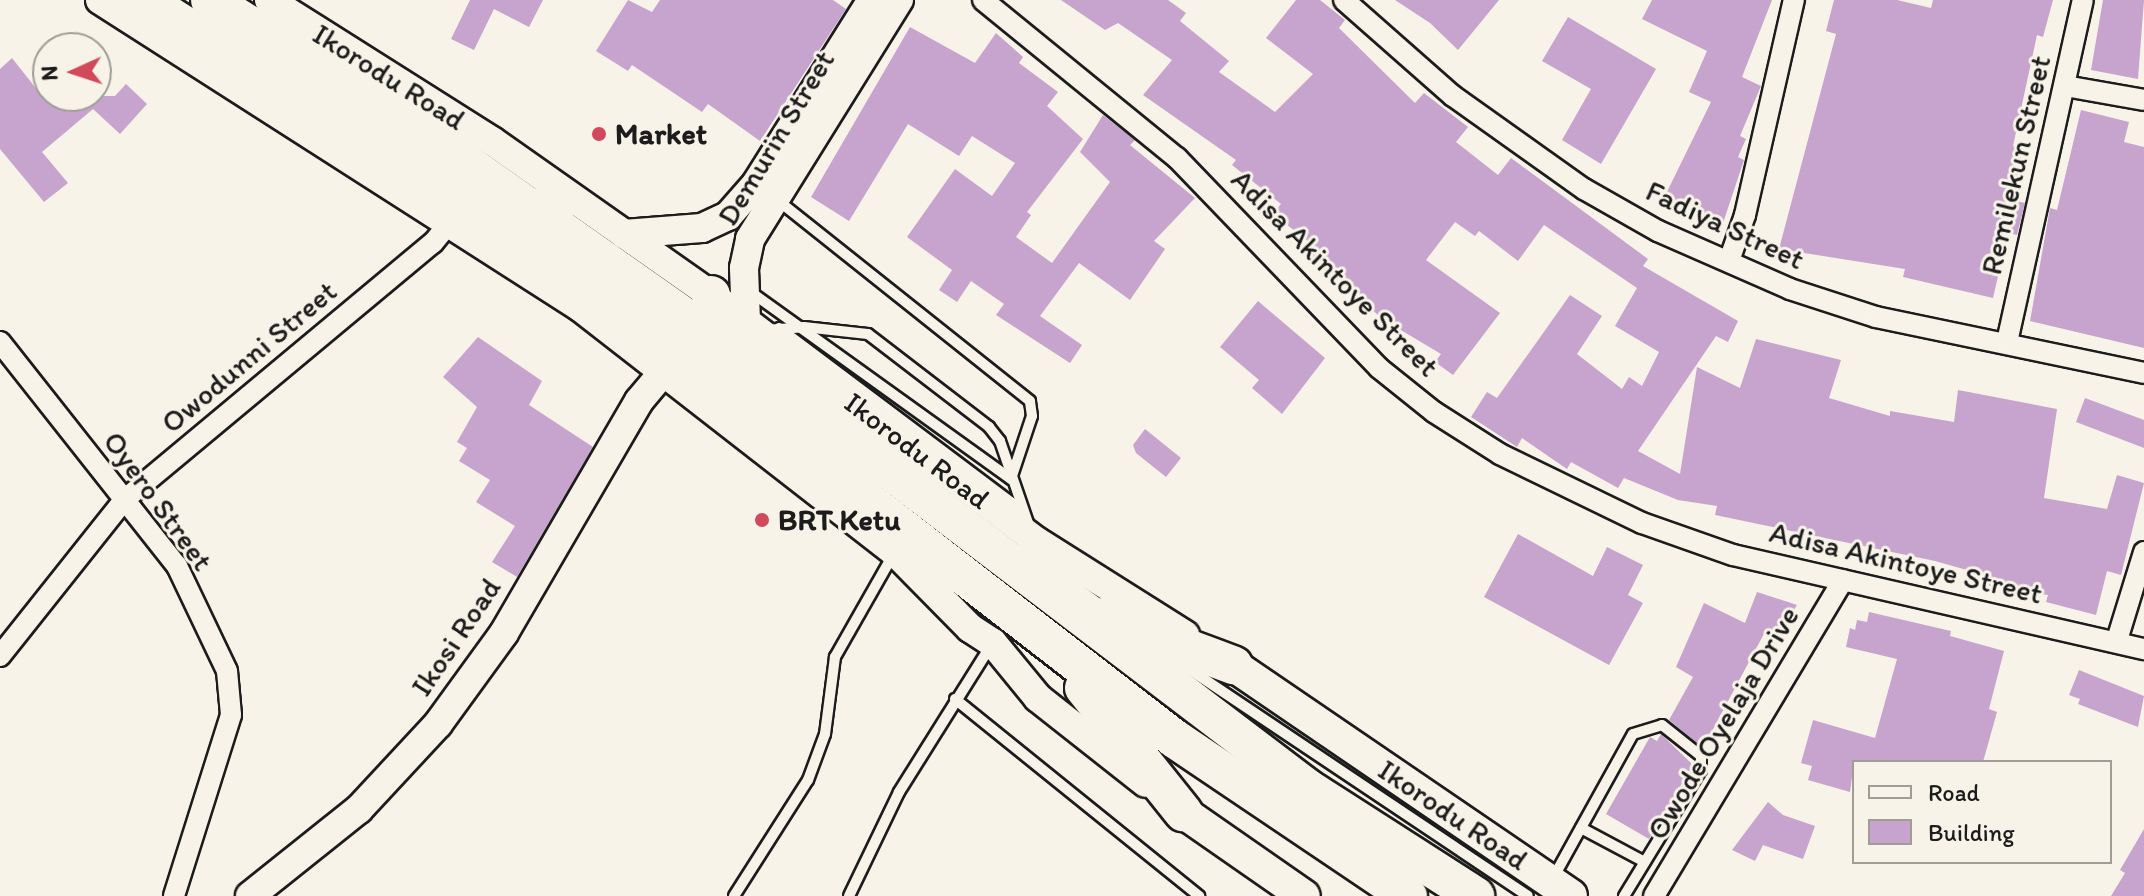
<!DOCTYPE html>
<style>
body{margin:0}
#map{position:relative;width:2144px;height:896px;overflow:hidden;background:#f7f3e8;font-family:Itim,sans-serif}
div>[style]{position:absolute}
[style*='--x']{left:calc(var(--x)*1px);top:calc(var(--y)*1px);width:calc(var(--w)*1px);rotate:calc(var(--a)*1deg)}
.building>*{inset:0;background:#c7a4cd}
.roads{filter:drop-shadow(2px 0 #1c1c1c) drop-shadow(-2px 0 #1c1c1c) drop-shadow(0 2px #1c1c1c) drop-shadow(0 -2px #1c1c1c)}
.lane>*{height:10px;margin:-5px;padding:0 5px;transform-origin:5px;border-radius:5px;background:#f7f3e8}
.street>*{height:20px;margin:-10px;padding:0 10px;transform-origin:10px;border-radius:10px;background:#f7f3e8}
.secondary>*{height:28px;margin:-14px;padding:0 14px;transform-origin:14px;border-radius:14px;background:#f7f3e8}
.primary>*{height:32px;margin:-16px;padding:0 16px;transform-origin:16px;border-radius:16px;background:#f7f3e8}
.highway>*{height:38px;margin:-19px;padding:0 19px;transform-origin:19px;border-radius:19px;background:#f7f3e8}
.dots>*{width:22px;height:22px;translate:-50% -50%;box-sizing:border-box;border:4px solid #f7f3e8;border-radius:50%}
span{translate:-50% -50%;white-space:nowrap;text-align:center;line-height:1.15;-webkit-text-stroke:6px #f7f3e8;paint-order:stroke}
.street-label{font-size:30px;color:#1c1c1c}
.poi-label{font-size:30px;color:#1c1c1c;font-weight:700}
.left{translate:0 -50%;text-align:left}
.legend{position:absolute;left:1852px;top:760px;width:260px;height:104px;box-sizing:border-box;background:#f7f3e8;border:2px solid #9f9d96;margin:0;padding:10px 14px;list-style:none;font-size:24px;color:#1c1c1c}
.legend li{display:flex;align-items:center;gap:16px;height:40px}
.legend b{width:40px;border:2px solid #9f9d96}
.north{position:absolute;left:32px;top:32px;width:80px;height:80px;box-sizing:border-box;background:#f7f3e8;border:2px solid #9f9d96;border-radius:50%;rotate:267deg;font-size:22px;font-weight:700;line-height:32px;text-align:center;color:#1c1c1c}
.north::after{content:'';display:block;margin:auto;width:28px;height:36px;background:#d1495b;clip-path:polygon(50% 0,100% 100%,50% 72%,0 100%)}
</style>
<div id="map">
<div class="building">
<div style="clip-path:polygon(470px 0,543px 0,529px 27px,494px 9px,474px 50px,451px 39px)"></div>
<div style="clip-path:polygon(628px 0,652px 12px,660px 0,833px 0,846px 9px,760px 141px,708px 104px,702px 112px,632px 65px,628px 71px,596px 51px)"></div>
<div style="clip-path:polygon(1061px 0,1168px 0,1186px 13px,1180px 21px,1229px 61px,1219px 72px,1275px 112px,1313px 74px,1266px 38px,1296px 0,1320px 0,1345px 20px,1339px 28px,1415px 103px,1424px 93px,1468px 127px,1456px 142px,1498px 175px,1511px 158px,1648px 259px,1643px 266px,1738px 321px,1728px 342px,1716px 336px,1638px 451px,1680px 474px,1697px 367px,1740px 388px,1756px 339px,1841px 360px,1829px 398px,1890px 416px,1890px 411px,1954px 422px,1958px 390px,2057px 409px,2044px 498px,2107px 509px,2117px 475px,2144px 483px,2121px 575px,2107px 571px,2096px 615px,2046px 602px,2048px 595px,1973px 583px,1974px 572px,1935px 561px,1715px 515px,1717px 506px,1678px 500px,1624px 478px,1618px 488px,1571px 462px,1567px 469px,1522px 438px,1517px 447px,1471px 417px,1487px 392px,1497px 398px,1570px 295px,1602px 316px,1577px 354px,1622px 389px,1629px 377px,1642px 386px,1659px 352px,1615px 326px,1637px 288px,1544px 225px,1518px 261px,1479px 231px,1475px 236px,1455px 222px,1426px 260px,1500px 313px,1453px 375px,1435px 362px,1441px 354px,1384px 320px,1349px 290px,1352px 286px,1311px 256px,1317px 248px,1273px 214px,1281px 204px,1232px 165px,1236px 160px,1143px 95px,1172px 60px,1118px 23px,1105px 30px)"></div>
<div style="clip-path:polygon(1395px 0,1499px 0,1458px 50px,1430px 23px)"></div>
<div style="clip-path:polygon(1652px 0,1772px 0,1742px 77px,1761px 86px,1740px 136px,1746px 139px,1738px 157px,1744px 160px,1722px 226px,1662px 202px,1711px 102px,1689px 92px,1707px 51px,1642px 19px)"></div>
<div style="clip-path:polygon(1834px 0,1897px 0,1931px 8px,1933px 0,2053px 0,2043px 37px,2037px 35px,2013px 146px,2023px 149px,2011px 200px,2025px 203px,2017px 235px,2008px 233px,1993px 298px,1903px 277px,1905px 269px,1779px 249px,1836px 34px,1826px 31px)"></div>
<div style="clip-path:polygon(2103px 0,2144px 0,2138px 79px,2091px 70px)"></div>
<div style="clip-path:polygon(1568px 17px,1656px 69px,1601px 164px,1562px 140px,1591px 89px,1542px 61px)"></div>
<div style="clip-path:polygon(910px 27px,975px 63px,996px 33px,1023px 57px,1019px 63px,1058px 92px,1047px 106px,1083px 139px,1027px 212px,1031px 215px,1016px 237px,1052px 263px,1110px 182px,1080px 152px,1103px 115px,1135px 140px,1130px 145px,1195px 198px,1154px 241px,1165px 249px,1130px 300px,1079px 263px,1040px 316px,1082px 345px,1070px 363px,996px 315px,1004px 304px,971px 281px,957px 302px,939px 290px,952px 270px,907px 237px,955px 169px,992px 196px,1015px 163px,972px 136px,959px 156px,908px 124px,849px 221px,811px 197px)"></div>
<div style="clip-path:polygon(12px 58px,42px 96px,115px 96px,126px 84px,147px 104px,120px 134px,93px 109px,42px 152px,68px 183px,44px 202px,0 149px,0 69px)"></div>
<div style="clip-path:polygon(2081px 110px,2129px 122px,2124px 142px,2144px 147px,2144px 348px,2030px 321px,2050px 208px,2057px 210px)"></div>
<div style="clip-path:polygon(1258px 301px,1325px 358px,1282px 414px,1252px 388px,1259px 380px,1220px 347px)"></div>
<div style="clip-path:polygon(478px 337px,542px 381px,529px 405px,593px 447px,517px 577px,492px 562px,515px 526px,476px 502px,490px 480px,459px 461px,467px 448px,457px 442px,477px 407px,443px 377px)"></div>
<div style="clip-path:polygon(2085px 398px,2144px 420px,2144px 448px,2076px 422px)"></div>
<div style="clip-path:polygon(1145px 429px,1181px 458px,1166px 477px,1136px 453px,1133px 445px)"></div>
<div style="clip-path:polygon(1518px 534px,1593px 576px,1607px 547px,1643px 565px,1628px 595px,1643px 603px,1609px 665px,1484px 597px)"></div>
<div style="clip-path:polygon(1757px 592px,1797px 605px,1778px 636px,1766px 630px,1703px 748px,1669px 720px,1693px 677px,1676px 667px,1704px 603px,1745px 623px)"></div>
<div style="clip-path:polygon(1869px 612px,1951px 631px,1950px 636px,2004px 651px,1989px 709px,1997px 712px,1983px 762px,1854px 762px,1850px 792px,1808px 780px,1812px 766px,1801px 763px,1813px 720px,1875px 738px,1897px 659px,1846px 647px,1850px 628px,1855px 630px,1857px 620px,1867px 622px)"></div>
<div style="clip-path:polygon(2079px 670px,2144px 696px,2138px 727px,2078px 704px,2080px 699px,2069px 695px)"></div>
<div style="clip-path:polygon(1661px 734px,1693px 765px,1649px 839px,1606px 814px,1650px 737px,1657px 741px)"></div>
<div style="clip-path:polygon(1768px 802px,1783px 815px,1815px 826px,1803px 859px,1763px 845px,1755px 861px,1732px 850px)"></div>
<div style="clip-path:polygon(2144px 829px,2144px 896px,2111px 896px,2125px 873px,2120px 870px)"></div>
</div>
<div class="roads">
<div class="lane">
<div style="--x:540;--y:191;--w:36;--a:37"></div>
<div style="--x:748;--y:290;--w:324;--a:35.7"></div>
<div style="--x:1011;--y:479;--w:66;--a:-71.6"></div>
<div style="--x:1032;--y:416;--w:15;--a:-98"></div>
<div style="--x:1030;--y:401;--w:323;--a:-141.5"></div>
<div style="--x:779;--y:328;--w:303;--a:36.9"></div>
<div style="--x:765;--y:330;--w:39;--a:-4"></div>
<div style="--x:804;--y:327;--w:64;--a:6.2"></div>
<div style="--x:868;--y:334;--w:153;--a:37.5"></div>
<div style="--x:989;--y:427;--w:18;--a:52"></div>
<div style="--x:1000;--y:441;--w:87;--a:71.1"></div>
<div style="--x:1023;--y:548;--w:99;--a:36.4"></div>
<div style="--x:1177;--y:661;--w:422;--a:33.8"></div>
<div style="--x:955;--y:699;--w:314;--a:38.9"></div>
<div style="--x:1581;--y:828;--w:72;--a:28"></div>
<div style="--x:1552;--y:880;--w:167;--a:-61"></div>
<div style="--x:1633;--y:734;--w:30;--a:-17"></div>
<div style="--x:1662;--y:725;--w:50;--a:38.5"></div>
<div style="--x:1701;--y:756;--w:14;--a:90"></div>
<div style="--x:1701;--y:770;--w:148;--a:121.4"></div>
<div style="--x:734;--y:896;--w:138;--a:-57.5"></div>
<div style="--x:808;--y:780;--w:49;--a:-69.7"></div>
<div style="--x:825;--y:734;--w:78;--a:-82.6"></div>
<div style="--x:835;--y:657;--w:117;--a:-60.4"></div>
<div style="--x:849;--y:896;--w:115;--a:-64.3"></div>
<div style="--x:899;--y:792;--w:175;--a:-57.9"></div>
</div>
<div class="street">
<div style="--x:983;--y:0;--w:250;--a:39.2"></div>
<div style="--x:1177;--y:158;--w:291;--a:46.1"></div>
<div style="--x:1379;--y:368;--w:70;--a:38.7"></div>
<div style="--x:1434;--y:412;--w:78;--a:32.5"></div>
<div style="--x:1500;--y:454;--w:158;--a:25.9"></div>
<div style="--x:1642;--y:523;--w:96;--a:19.4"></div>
<div style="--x:1733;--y:555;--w:422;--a:12.9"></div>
<div style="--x:1344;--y:0;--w:145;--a:41.4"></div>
<div style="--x:1453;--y:96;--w:161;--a:35.4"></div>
<div style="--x:1584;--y:189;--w:85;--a:29.6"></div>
<div style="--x:1658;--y:231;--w:144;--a:23.7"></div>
<div style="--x:1790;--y:289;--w:90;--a:18"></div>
<div style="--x:1876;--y:317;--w:274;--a:11.8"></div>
<div style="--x:2065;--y:86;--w:80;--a:10"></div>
<div style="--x:1729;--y:261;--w:49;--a:-70.8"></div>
<div style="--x:1745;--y:215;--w:221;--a:-77.2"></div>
<div style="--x:0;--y:342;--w:285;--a:51.7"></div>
<div style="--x:177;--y:566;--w:116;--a:64.5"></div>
<div style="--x:227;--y:671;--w:44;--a:84.8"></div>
<div style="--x:231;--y:715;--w:190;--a:107.5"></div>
<div style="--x:2007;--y:342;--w:350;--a:-77.5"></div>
<div style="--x:2117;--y:640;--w:92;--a:-72.9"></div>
<div style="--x:0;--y:656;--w:199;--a:-51.5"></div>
<div style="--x:124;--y:500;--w:402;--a:-39.8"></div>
<div style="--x:433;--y:243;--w:28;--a:-51"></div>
<div style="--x:1654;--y:896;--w:368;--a:-59.1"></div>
</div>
<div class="secondary">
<div style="--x:100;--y:0;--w:570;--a:32.6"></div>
<div style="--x:580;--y:307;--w:399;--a:37.9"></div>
<div style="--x:895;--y:552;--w:107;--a:45.4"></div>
<div style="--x:970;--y:628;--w:27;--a:33"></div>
<div style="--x:993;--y:643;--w:71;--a:50.7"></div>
<div style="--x:1038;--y:698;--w:137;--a:38.2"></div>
<div style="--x:269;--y:0;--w:264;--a:32.3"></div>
<div style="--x:492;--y:141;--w:268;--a:35.1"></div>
<div style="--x:711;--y:295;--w:410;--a:37.1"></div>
<div style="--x:1038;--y:542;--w:174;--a:32.3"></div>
<div style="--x:624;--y:234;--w:78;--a:-4.4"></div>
<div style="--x:702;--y:228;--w:29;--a:-25"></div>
<div style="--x:728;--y:216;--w:43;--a:-48.8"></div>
<div style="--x:756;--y:184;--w:218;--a:-57.8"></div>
<div style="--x:746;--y:321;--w:53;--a:-92.2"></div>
<div style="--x:744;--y:268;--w:30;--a:-78"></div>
<div style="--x:750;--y:239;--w:282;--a:-58.1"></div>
<div style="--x:250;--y:896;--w:139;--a:-38.6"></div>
<div style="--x:359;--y:809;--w:116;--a:-47.1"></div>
<div style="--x:438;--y:724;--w:112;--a:-54"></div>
<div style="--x:504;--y:633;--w:268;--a:-59.8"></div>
<div style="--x:639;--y:401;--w:39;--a:-50"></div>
</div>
<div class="primary">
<div style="--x:1233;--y:665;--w:409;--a:34.3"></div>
<div style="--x:1183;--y:812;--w:147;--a:34.8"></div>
</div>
<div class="highway">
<div style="--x:145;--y:0;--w:384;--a:32.6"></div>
<div style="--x:469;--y:207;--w:257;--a:35.2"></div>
<div style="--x:679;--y:355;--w:627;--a:37.75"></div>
<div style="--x:1175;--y:739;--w:281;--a:34"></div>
<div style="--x:210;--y:0;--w:274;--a:32.2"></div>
<div style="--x:442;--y:146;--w:359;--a:35.2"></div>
<div style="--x:735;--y:353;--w:719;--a:37.25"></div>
<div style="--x:1307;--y:788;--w:200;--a:32.7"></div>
<div style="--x:711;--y:295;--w:39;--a:80"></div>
<div style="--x:718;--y:333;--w:20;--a:49"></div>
<div style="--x:1103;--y:617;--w:139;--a:20.3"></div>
<div style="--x:1084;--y:688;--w:159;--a:51.4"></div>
</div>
</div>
<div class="dots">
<div style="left:599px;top:134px;background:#d1495b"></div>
<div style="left:762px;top:520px;background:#d1495b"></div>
</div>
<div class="street-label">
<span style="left:389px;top:77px;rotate:32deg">Ikorodu Road</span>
<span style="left:776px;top:138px;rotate:-59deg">Demurin Street</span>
<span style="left:2016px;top:165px;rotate:-77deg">Remilekun Street</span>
<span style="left:1725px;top:225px;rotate:25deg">Fadiya Street</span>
<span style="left:1335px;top:273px;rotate:45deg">Adisa Akintoye Street</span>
<span style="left:249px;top:357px;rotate:-40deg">Owodunni Street</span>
<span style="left:917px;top:451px;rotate:37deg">Ikorodu Road</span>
<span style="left:158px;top:501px;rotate:54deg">Oyero Street</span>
<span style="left:1906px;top:563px;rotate:13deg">Adisa Akintoye Street</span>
<span style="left:456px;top:637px;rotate:-56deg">Ikosi Road</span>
<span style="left:1723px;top:723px;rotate:-59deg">Owode Oyelaja Drive</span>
<span style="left:1453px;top:815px;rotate:34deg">Ikorodu Road</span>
</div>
<div class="poi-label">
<span class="left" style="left:615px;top:134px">Market</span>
<span class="left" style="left:778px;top:520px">BRT Ketu</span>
</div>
<ul class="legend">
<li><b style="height:10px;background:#f7f3e8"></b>Road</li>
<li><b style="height:22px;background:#c7a4cd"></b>Building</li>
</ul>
<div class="north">N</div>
</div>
